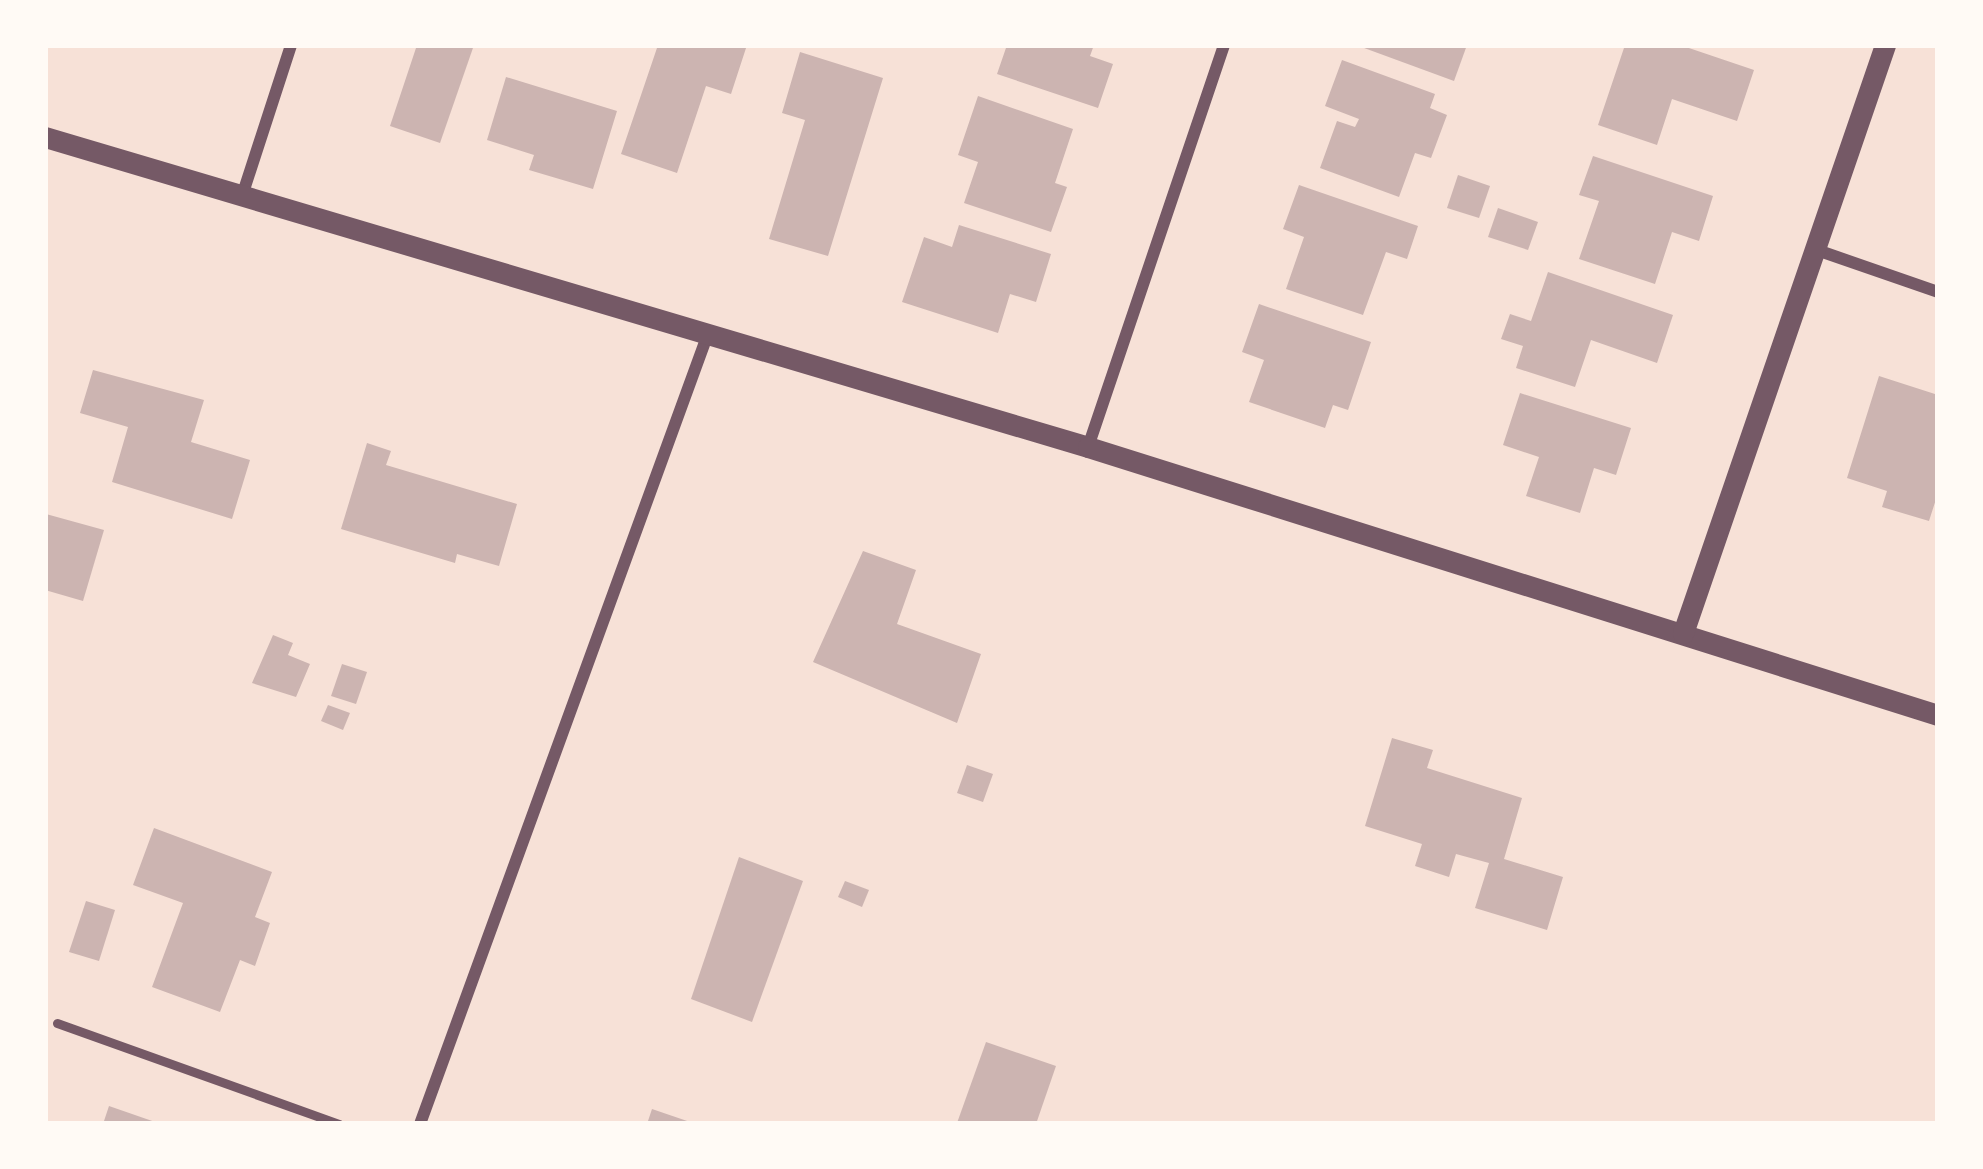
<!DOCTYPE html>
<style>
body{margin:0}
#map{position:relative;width:1983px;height:1169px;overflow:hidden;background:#f7e1d7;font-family:Raleway,sans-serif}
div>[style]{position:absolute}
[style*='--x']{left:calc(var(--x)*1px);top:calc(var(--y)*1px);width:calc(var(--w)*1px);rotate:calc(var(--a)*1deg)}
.building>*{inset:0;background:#ccb4b1}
.service>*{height:9px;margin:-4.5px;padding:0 4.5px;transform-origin:4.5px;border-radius:4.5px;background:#755966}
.minor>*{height:12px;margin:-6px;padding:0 6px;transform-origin:6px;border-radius:6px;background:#755966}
.tertiary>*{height:21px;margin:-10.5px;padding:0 10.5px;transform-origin:10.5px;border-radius:10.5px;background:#755966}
span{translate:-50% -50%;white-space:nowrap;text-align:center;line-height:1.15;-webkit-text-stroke:10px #fffaf5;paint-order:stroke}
.frame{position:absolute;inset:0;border:48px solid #fffaf5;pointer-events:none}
</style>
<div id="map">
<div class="building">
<div style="clip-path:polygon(417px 45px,474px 45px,440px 143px,390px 126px)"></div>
<div style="clip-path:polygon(658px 45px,747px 45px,731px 94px,706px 86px,677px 173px,621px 154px)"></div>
<div style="clip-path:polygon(1007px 45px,1094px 45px,1090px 56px,1113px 64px,1098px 108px,997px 74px)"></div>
<div style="clip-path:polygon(1356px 45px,1467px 45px,1454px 81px)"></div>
<div style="clip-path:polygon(1625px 45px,1680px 45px,1754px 70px,1737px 121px,1672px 99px,1657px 145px,1598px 125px)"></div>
<div style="clip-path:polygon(800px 52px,883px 78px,828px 256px,769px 239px,805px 120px,782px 113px)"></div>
<div style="clip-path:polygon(1342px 60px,1435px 94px,1430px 108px,1447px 115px,1431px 158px,1415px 153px,1399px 197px,1320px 168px,1337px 121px,1355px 127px,1359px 119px,1325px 106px)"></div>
<div style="clip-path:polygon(506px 77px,617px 111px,593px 189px,529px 170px,534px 155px,487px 140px)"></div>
<div style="clip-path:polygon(978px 96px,1073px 129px,1055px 183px,1067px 187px,1051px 232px,964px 203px,978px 162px,958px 155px)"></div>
<div style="clip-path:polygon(1593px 156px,1713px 196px,1699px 241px,1672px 232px,1655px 284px,1579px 259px,1599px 201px,1579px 195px)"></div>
<div style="clip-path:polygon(1458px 175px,1490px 186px,1479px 218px,1447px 208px)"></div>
<div style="clip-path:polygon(1299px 185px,1418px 226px,1407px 259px,1386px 252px,1363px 315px,1286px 289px,1304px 237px,1283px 229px)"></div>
<div style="clip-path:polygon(1498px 208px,1538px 222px,1528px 250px,1488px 237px)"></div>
<div style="clip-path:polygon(959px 225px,1051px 254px,1036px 302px,1010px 294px,998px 333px,902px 302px,924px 237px,952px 247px)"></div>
<div style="clip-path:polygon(1548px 272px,1673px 315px,1657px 363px,1591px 340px,1575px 387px,1516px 368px,1523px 346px,1501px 339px,1510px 314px,1531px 321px)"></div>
<div style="clip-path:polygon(1259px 304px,1371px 342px,1348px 410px,1333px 405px,1325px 428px,1249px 402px,1264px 360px,1242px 352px)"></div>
<div style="clip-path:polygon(93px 370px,204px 400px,191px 442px,250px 460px,232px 519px,112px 482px,128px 427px,80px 413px)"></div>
<div style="clip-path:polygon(1879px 376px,1938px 395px,1938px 493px,1929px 521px,1882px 507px,1887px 491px,1847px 478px)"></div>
<div style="clip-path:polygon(1520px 393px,1631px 428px,1616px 475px,1594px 468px,1580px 513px,1526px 496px,1539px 457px,1503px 445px)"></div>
<div style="clip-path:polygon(367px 443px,391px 451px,386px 465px,517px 504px,499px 566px,457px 554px,455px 563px,341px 529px)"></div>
<div style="clip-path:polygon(46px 514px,104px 530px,83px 601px,45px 590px)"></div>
<div style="clip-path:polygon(863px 551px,916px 570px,897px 624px,981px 654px,957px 723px,813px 662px)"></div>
<div style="clip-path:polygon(273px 635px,293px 643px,288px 655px,310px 664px,296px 697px,252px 683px)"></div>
<div style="clip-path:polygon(342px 664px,367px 672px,356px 704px,331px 696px)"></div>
<div style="clip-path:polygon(328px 705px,350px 713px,343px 730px,321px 721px)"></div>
<div style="clip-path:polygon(1392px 738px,1433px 750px,1427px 768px,1522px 798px,1504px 859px,1563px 877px,1547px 930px,1475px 908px,1489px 863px,1456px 854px,1449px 877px,1415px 866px,1422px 844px,1365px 826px)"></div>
<div style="clip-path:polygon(967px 765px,993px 774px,983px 802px,957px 793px)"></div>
<div style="clip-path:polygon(154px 828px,272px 872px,255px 917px,270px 923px,255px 966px,240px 960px,220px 1012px,152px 987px,183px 903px,133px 885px)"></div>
<div style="clip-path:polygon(739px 857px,803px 881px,752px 1022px,691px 999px)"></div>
<div style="clip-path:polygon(845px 881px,869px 890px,862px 907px,838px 897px)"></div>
<div style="clip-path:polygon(86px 901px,115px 910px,99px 961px,69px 952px)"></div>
<div style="clip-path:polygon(986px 1042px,1056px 1066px,1036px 1124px,957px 1123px)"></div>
<div style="clip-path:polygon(109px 1106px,158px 1123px,158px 1124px,103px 1124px)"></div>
<div style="clip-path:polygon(652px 1109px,693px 1123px,693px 1124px,647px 1124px)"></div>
</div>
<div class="service">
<div style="--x:57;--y:1023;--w:300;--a:19.7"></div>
</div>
<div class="minor">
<div style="--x:242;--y:196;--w:159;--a:-72"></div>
<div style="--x:1814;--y:249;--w:131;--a:19.1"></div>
<div style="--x:1088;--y:447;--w:424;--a:-71.3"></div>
<div style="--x:420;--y:1124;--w:835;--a:-69.98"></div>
</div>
<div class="tertiary">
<div style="--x:45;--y:137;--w:1088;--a:16.55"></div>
<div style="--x:1088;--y:447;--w:891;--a:17.5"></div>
<div style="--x:1683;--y:633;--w:622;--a:-71.04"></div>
</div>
<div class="frame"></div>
</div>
